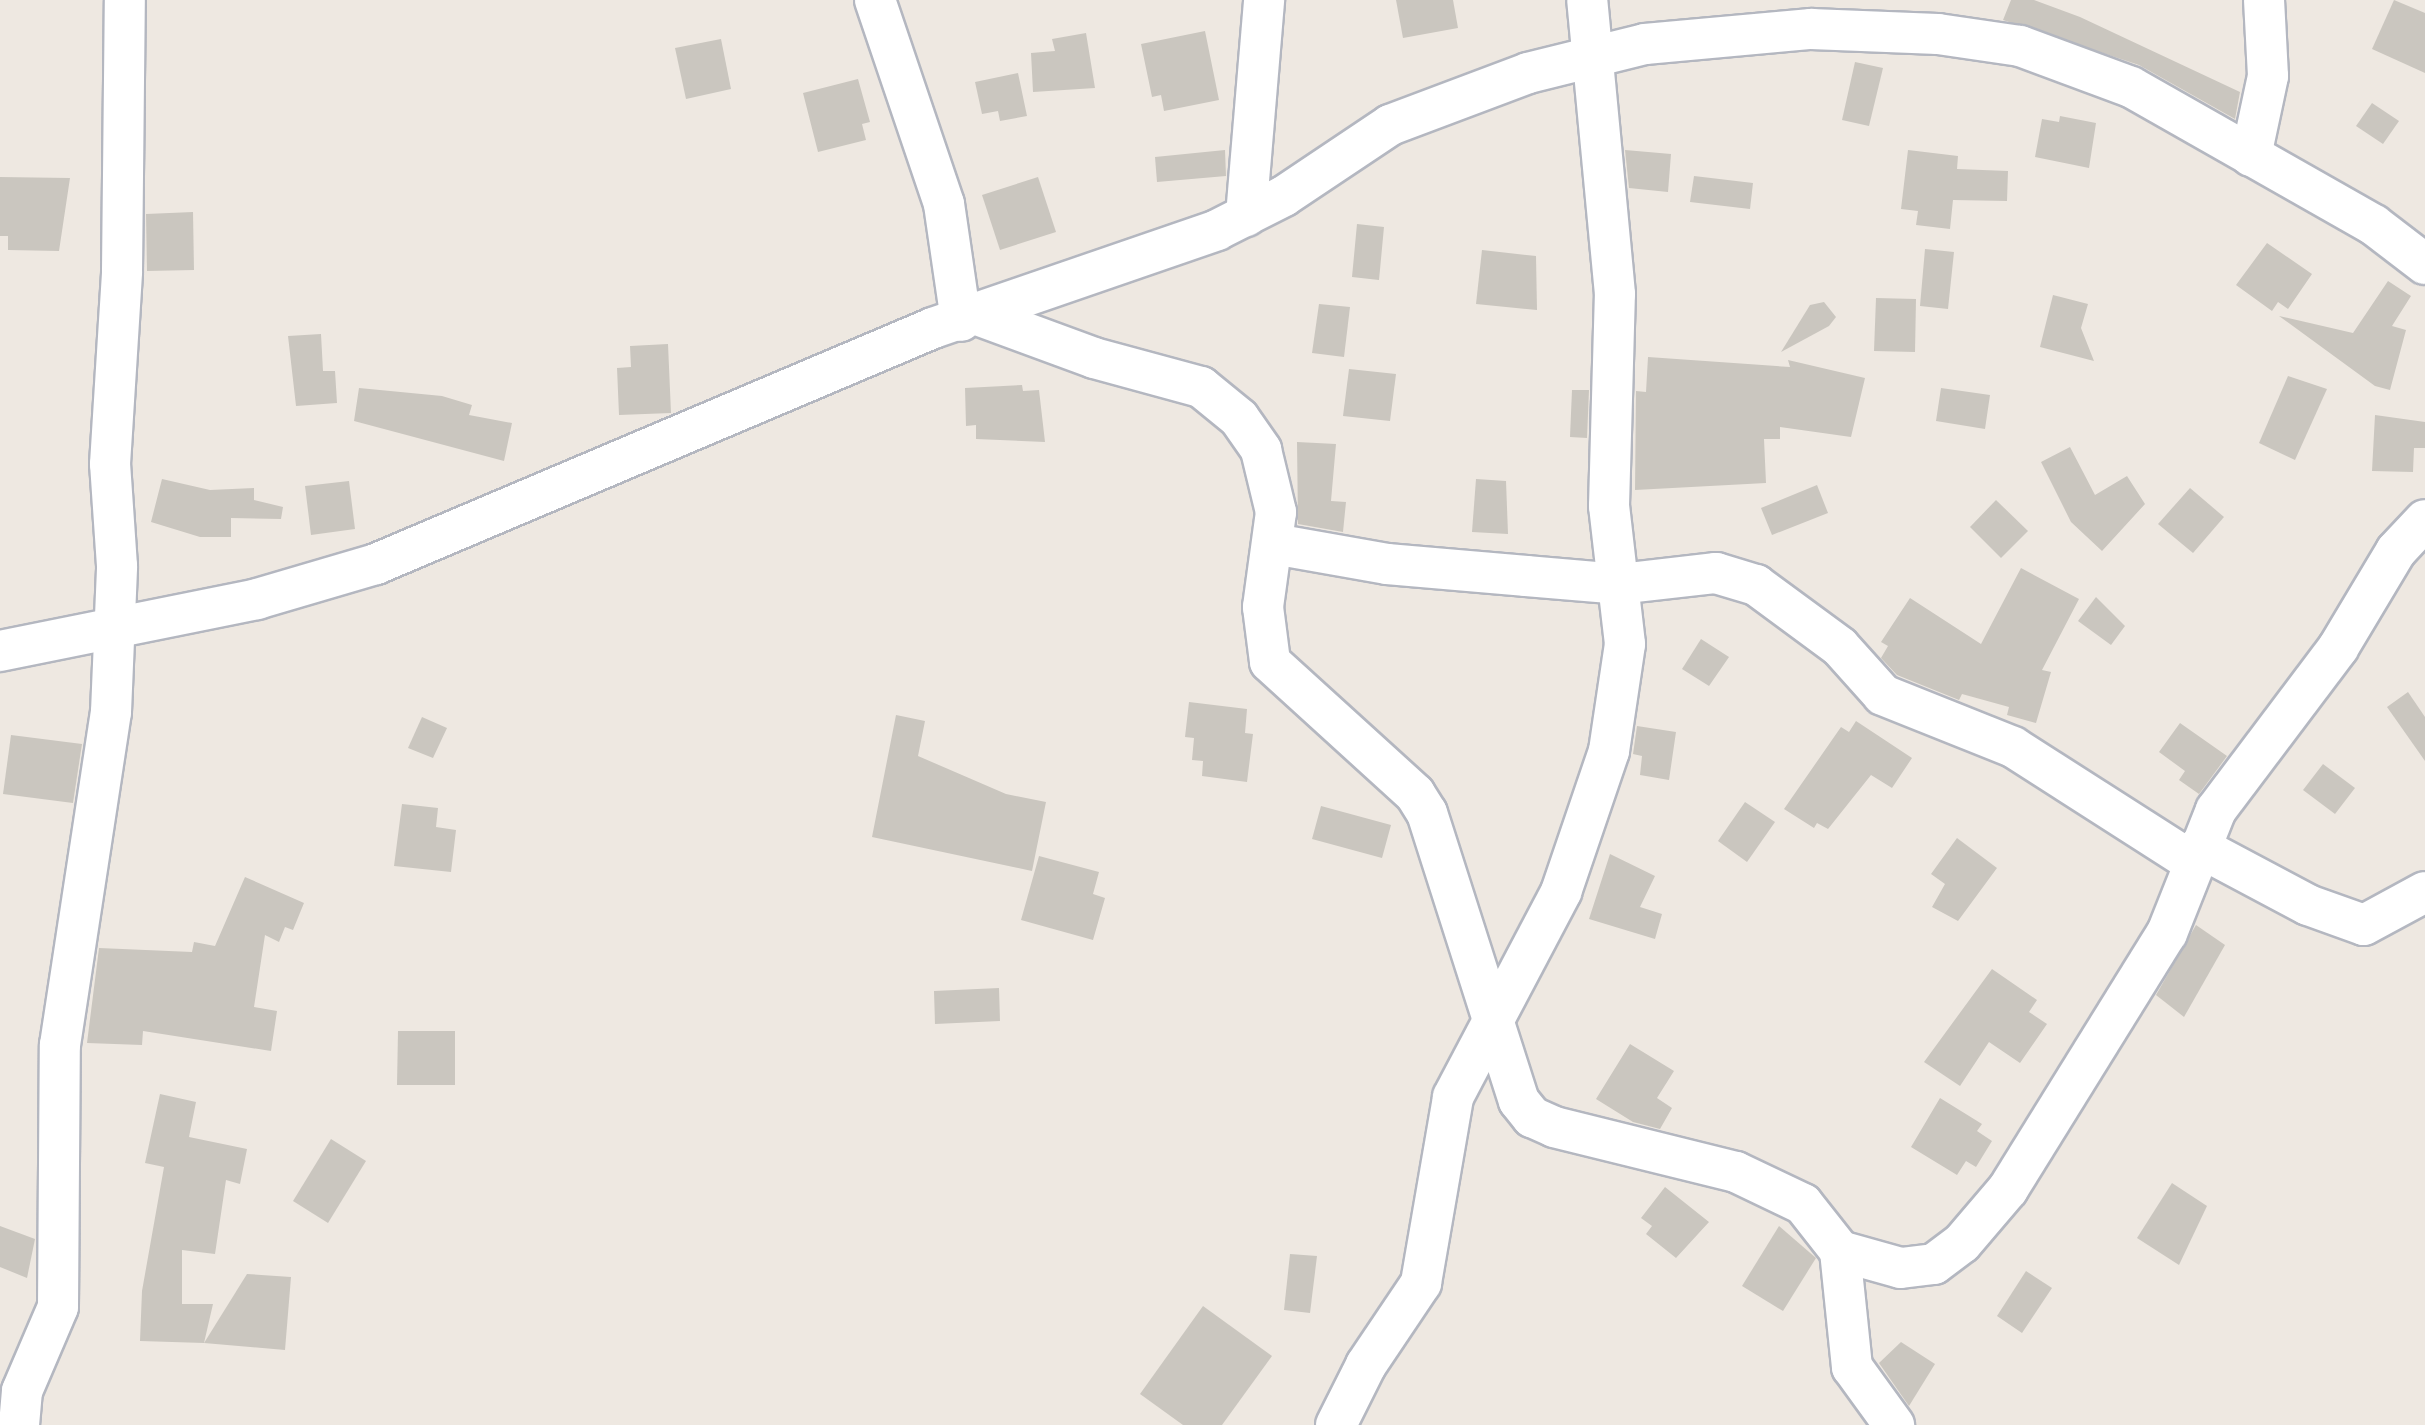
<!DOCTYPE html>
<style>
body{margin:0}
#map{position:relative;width:2425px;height:1425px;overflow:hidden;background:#eee8e1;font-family:"IBM Plex Sans",sans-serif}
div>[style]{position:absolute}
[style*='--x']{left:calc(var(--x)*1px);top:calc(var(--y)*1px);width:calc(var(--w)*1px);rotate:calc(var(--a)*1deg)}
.building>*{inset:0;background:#cac6bf}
.roads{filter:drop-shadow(2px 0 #b4b7c0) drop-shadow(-2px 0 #b4b7c0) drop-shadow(0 2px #b4b7c0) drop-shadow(0 -2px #b4b7c0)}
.minor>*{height:40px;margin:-20px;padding:0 20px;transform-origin:20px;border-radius:20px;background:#fff}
span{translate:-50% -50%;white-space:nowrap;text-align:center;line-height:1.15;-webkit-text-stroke:9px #fff;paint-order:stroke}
</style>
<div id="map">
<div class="building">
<div style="clip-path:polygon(1396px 0,1453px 0,1458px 28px,1403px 38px)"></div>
<div style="clip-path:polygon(2011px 0,2034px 0,2080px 17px,2240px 92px,2235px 119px,2139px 65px,2003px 20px)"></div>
<div style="clip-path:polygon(2394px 0,2425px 13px,2425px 73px,2372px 49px)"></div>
<div style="clip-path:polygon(1205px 31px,1219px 100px,1164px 111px,1161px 95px,1152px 97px,1141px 44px)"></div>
<div style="clip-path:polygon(1086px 33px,1095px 88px,1033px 92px,1031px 53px,1055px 51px,1052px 39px)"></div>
<div style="clip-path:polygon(721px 39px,731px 89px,686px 99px,675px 48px)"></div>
<div style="clip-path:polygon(1855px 62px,1883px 68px,1869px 126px,1842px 120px)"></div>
<div style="clip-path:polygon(1018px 73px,1027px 116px,1000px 121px,998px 111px,982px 114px,975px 82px)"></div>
<div style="clip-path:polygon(858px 79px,870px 122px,862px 124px,866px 140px,818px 152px,803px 93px)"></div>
<div style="clip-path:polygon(2372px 103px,2399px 121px,2383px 144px,2356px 126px)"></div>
<div style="clip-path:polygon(2060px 116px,2096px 123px,2089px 168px,2035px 157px,2042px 119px,2059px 122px)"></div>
<div style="clip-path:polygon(1225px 150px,1226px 176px,1157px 182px,1155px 157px)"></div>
<div style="clip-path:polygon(1625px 150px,1671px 154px,1668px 192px,1629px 188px)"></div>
<div style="clip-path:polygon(1908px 150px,1958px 156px,1957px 169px,2008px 171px,2007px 201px,1953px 200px,1950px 229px,1916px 225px,1918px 211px,1901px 209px)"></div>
<div style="clip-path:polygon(1694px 176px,1753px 183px,1750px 209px,1690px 202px)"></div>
<div style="clip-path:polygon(0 177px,70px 178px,59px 251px,8px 250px,8px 236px,0 236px)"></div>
<div style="clip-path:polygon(1038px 177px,1056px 232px,1000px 250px,982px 195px)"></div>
<div style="clip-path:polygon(193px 212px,194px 270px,147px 271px,146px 214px)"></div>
<div style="clip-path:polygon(1357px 224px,1384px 227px,1379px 280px,1352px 277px)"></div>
<div style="clip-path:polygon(2267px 243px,2312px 274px,2288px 309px,2278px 302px,2272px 311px,2236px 285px)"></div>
<div style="clip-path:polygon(1925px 249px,1954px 252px,1948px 309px,1920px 306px)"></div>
<div style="clip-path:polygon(1482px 250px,1536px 256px,1537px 310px,1476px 304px)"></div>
<div style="clip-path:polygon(2388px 281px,2411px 296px,2392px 326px,2406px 330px,2390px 390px,2375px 386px,2279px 316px,2353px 333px)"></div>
<div style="clip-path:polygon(2053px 295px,2088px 304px,2081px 328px,2094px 361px,2040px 347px)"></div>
<div style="clip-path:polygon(1876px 298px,1916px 299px,1915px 352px,1874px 351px)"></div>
<div style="clip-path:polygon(1824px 302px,1836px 317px,1829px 326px,1781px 352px,1810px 305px)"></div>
<div style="clip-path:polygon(1319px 304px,1350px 307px,1344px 357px,1312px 353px)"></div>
<div style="clip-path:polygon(321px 334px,323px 371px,335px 371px,337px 403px,296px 406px,288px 336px)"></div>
<div style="clip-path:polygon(668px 344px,671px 413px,619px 415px,617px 368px,631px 367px,630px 346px)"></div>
<div style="clip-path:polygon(1648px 357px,1790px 367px,1788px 360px,1865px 378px,1851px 437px,1780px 427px,1780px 439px,1764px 439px,1766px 483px,1635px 490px,1636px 391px,1646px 392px)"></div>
<div style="clip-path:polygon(1349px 369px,1396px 374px,1390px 421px,1343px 416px)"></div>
<div style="clip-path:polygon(2288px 376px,2327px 389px,2295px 460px,2259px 443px)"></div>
<div style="clip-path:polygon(1022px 385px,1023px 391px,1039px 390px,1045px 442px,976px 439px,976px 425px,966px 426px,965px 388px)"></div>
<div style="clip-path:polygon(359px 388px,442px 396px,472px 405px,469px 415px,512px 423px,504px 461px,354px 421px)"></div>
<div style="clip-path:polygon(1941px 388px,1990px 395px,1985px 429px,1936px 421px)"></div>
<div style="clip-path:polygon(1572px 390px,1589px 390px,1587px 438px,1570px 437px)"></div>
<div style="clip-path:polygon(2375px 415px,2425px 422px,2425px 448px,2414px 448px,2413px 472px,2372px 471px)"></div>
<div style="clip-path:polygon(1297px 442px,1336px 444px,1331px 501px,1346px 502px,1343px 532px,1298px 524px)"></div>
<div style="clip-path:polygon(2070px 447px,2095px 495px,2127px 476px,2145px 504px,2102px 551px,2071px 522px,2041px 462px)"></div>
<div style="clip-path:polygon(162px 479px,210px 490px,254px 488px,254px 500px,283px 507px,281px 519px,231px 518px,231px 537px,200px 537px,151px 522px)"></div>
<div style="clip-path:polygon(1476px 479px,1506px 481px,1508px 534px,1472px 532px)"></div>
<div style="clip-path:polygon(349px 481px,355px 529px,311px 535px,305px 486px)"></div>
<div style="clip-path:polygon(1817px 485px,1828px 513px,1772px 535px,1761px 508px)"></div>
<div style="clip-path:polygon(2190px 488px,2224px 517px,2193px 553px,2158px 524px)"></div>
<div style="clip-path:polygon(1996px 500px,2028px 531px,2001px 558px,1970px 527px)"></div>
<div style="clip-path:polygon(2021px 568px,2079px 599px,2042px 670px,2051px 672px,2036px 723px,2007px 715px,2009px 707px,1962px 694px,1959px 700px,1897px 675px,1881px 658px,1888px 646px,1881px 642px,1910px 598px,1981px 644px)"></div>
<div style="clip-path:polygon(2096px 597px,2125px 626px,2111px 645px,2078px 621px)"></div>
<div style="clip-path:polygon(1701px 639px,1729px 657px,1709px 686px,1682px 669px)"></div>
<div style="clip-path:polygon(2408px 692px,2425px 717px,2425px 761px,2387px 707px)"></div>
<div style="clip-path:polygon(1189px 702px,1247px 709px,1245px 733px,1253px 734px,1247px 782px,1202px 776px,1203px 761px,1192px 760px,1194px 738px,1185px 737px)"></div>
<div style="clip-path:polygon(896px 715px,925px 721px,918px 756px,1006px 794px,1046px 802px,1032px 871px,872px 837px)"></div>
<div style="clip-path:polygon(422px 717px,447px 728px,433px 758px,408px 748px)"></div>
<div style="clip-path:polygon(1856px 721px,1912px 758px,1892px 788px,1871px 775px,1828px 829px,1817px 823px,1814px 828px,1784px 809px,1841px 727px,1849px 732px)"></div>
<div style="clip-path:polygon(2180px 723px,2227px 756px,2199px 794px,2179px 780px,2185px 771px,2159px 752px)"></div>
<div style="clip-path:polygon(1637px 726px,1676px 732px,1669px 780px,1640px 775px,1642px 756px,1633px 754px)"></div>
<div style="clip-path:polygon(11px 735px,82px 744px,73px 803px,3px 794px)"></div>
<div style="clip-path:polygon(2323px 764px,2355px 788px,2335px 814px,2303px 790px)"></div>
<div style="clip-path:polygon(1745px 802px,1775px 822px,1747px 862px,1718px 841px)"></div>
<div style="clip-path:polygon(402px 804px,438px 808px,436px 827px,456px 830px,451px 872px,394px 866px)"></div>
<div style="clip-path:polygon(1321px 806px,1391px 825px,1382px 858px,1312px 839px)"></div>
<div style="clip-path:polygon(1957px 838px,1997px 868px,1958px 921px,1932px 907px,1945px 884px,1931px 874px)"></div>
<div style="clip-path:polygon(1610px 854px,1655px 876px,1640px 907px,1662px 914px,1655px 939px,1589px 919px)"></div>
<div style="clip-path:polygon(1039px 856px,1099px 872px,1093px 894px,1105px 898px,1093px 940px,1021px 920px)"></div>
<div style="clip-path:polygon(245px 877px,304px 903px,293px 930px,285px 927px,279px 942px,265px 935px,254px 1007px,277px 1011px,271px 1051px,143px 1031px,142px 1045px,87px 1043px,99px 948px,192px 952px,194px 942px,215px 946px)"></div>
<div style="clip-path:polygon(2196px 925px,2225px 945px,2184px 1017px,2156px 995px)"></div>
<div style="clip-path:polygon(1992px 969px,2037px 1000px,2029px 1012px,2047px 1024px,2020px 1063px,1989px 1042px,1960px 1086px,1924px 1062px)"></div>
<div style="clip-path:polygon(999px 988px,1000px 1021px,935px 1024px,934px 991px)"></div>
<div style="clip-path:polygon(398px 1031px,455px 1031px,455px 1085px,397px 1085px)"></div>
<div style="clip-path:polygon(1630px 1044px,1674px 1071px,1657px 1098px,1672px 1108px,1660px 1129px,1633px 1122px,1596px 1099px)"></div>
<div style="clip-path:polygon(160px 1094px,196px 1102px,189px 1137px,247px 1149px,240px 1184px,226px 1180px,215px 1254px,182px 1250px,182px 1304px,213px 1304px,204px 1343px,140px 1341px,142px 1291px,164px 1167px,145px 1163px)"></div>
<div style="clip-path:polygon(1940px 1098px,1982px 1124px,1977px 1131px,1992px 1141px,1976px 1167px,1966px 1161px,1957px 1175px,1911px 1147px)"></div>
<div style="clip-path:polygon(331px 1139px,366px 1161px,328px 1223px,293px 1201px)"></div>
<div style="clip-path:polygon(2172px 1183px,2207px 1206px,2179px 1265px,2137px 1238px)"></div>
<div style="clip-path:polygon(1665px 1187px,1709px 1222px,1676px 1258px,1646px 1234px,1652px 1226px,1641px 1218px)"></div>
<div style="clip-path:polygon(0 1226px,35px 1239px,27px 1278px,0 1267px)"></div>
<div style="clip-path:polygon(1779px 1226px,1816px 1258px,1783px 1311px,1742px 1286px)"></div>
<div style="clip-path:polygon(1290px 1254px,1317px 1256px,1310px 1313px,1284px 1310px)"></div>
<div style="clip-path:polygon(2026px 1271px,2052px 1288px,2022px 1333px,1997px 1316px)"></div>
<div style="clip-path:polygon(247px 1274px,291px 1277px,285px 1350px,204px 1343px)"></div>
<div style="clip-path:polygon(1203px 1306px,1272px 1356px,1222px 1425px,1183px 1425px,1140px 1394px)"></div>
<div style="clip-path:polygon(1901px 1342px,1935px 1364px,1909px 1406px,1879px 1363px)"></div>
</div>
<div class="roads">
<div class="minor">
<div style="--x:875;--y:0;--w:215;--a:71.3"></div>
<div style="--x:944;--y:204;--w:118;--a:81.7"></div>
<div style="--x:2251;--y:156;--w:82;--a:-78"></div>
<div style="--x:2268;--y:76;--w:76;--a:-93"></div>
<div style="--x:1246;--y:216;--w:217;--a:-85.2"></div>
<div style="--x:980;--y:316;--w:121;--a:20.2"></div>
<div style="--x:1094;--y:358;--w:111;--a:15.2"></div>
<div style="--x:1201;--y:387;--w:49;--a:39.2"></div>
<div style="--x:1239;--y:418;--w:39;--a:55"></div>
<div style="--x:1261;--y:450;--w:64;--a:76.4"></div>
<div style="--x:1276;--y:512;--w:96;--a:97.8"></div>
<div style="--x:1263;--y:607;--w:55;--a:82.7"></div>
<div style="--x:1270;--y:662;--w:196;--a:42.3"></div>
<div style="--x:1415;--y:794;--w:22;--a:58"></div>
<div style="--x:1427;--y:813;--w:302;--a:72.3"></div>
<div style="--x:1519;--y:1101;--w:21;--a:51"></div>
<div style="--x:1532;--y:1117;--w:24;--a:24"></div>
<div style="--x:1554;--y:1127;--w:187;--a:13.9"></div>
<div style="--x:1736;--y:1172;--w:74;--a:25.5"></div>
<div style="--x:1803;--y:1204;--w:60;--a:51.8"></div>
<div style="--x:1840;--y:1251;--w:117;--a:84.1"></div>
<div style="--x:1852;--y:1367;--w:72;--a:54.1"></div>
<div style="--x:1274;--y:544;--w:115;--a:10"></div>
<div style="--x:1387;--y:564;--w:140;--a:4.9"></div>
<div style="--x:1526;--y:576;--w:93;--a:4.9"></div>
<div style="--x:1619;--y:584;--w:98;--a:-6.5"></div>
<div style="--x:1716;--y:573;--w:42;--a:16.7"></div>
<div style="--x:1756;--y:585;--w:104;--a:36.4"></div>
<div style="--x:1840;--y:647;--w:64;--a:48.1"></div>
<div style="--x:1883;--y:695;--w:140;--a:21.8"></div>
<div style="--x:2013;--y:747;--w:214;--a:32.6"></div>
<div style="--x:0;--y:651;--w:262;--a:-11.4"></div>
<div style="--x:257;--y:599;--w:124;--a:-16.4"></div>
<div style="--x:376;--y:564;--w:605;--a:-22.96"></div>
<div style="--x:933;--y:328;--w:300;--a:-19"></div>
<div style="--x:1217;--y:230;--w:75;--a:-26.9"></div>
<div style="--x:1284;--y:196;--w:128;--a:-33.8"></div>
<div style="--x:1390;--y:125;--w:147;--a:-20.6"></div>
<div style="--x:1528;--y:73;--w:121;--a:-13.9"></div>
<div style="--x:1645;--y:44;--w:167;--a:-5.2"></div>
<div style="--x:1811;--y:29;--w:127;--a:2.3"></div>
<div style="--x:1938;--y:34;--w:83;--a:8.3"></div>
<div style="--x:2020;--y:46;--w:118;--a:20.3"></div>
<div style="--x:2131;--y:87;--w:279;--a:29.6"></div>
<div style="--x:2374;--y:225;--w:64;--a:37.4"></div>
<div style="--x:2199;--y:847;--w:123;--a:28"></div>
<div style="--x:2308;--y:905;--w:59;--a:19.7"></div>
<div style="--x:2364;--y:925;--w:69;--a:-28.4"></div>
<div style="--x:1840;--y:1251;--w:63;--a:15.6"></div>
<div style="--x:1901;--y:1268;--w:33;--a:-7"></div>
<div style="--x:1934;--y:1264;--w:35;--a:-37"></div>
<div style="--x:1962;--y:1243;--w:71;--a:-49.6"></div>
<div style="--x:2008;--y:1189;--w:301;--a:-58.2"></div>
<div style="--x:2167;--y:933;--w:132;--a:-68.3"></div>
<div style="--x:2216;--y:810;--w:203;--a:-53"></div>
<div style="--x:2338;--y:648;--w:113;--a:-59.1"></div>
<div style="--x:2396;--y:551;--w:42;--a:-46.9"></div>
<div style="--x:19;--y:1425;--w:34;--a:-85"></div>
<div style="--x:22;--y:1391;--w:91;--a:-66.8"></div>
<div style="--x:58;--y:1307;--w:262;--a:-89.6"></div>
<div style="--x:60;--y:1045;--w:337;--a:-81.3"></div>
<div style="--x:111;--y:712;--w:146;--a:-87.6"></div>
<div style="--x:117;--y:566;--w:102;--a:-93.9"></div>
<div style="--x:110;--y:464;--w:193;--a:-86.4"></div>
<div style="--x:122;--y:271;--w:271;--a:-89.4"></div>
<div style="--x:1336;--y:1425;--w:67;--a:-63.4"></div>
<div style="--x:1366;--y:1365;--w:99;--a:-56.1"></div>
<div style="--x:1421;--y:1283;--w:189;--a:-80.2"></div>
<div style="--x:1453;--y:1097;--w:232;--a:-62.2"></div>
<div style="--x:1561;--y:892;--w:149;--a:-71.2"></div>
<div style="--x:1609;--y:751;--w:108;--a:-81.5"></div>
<div style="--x:1625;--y:644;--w:139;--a:-96.6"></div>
<div style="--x:1609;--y:506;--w:212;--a:-88.4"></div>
<div style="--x:1615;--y:294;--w:295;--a:-95.4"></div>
</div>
</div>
</div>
